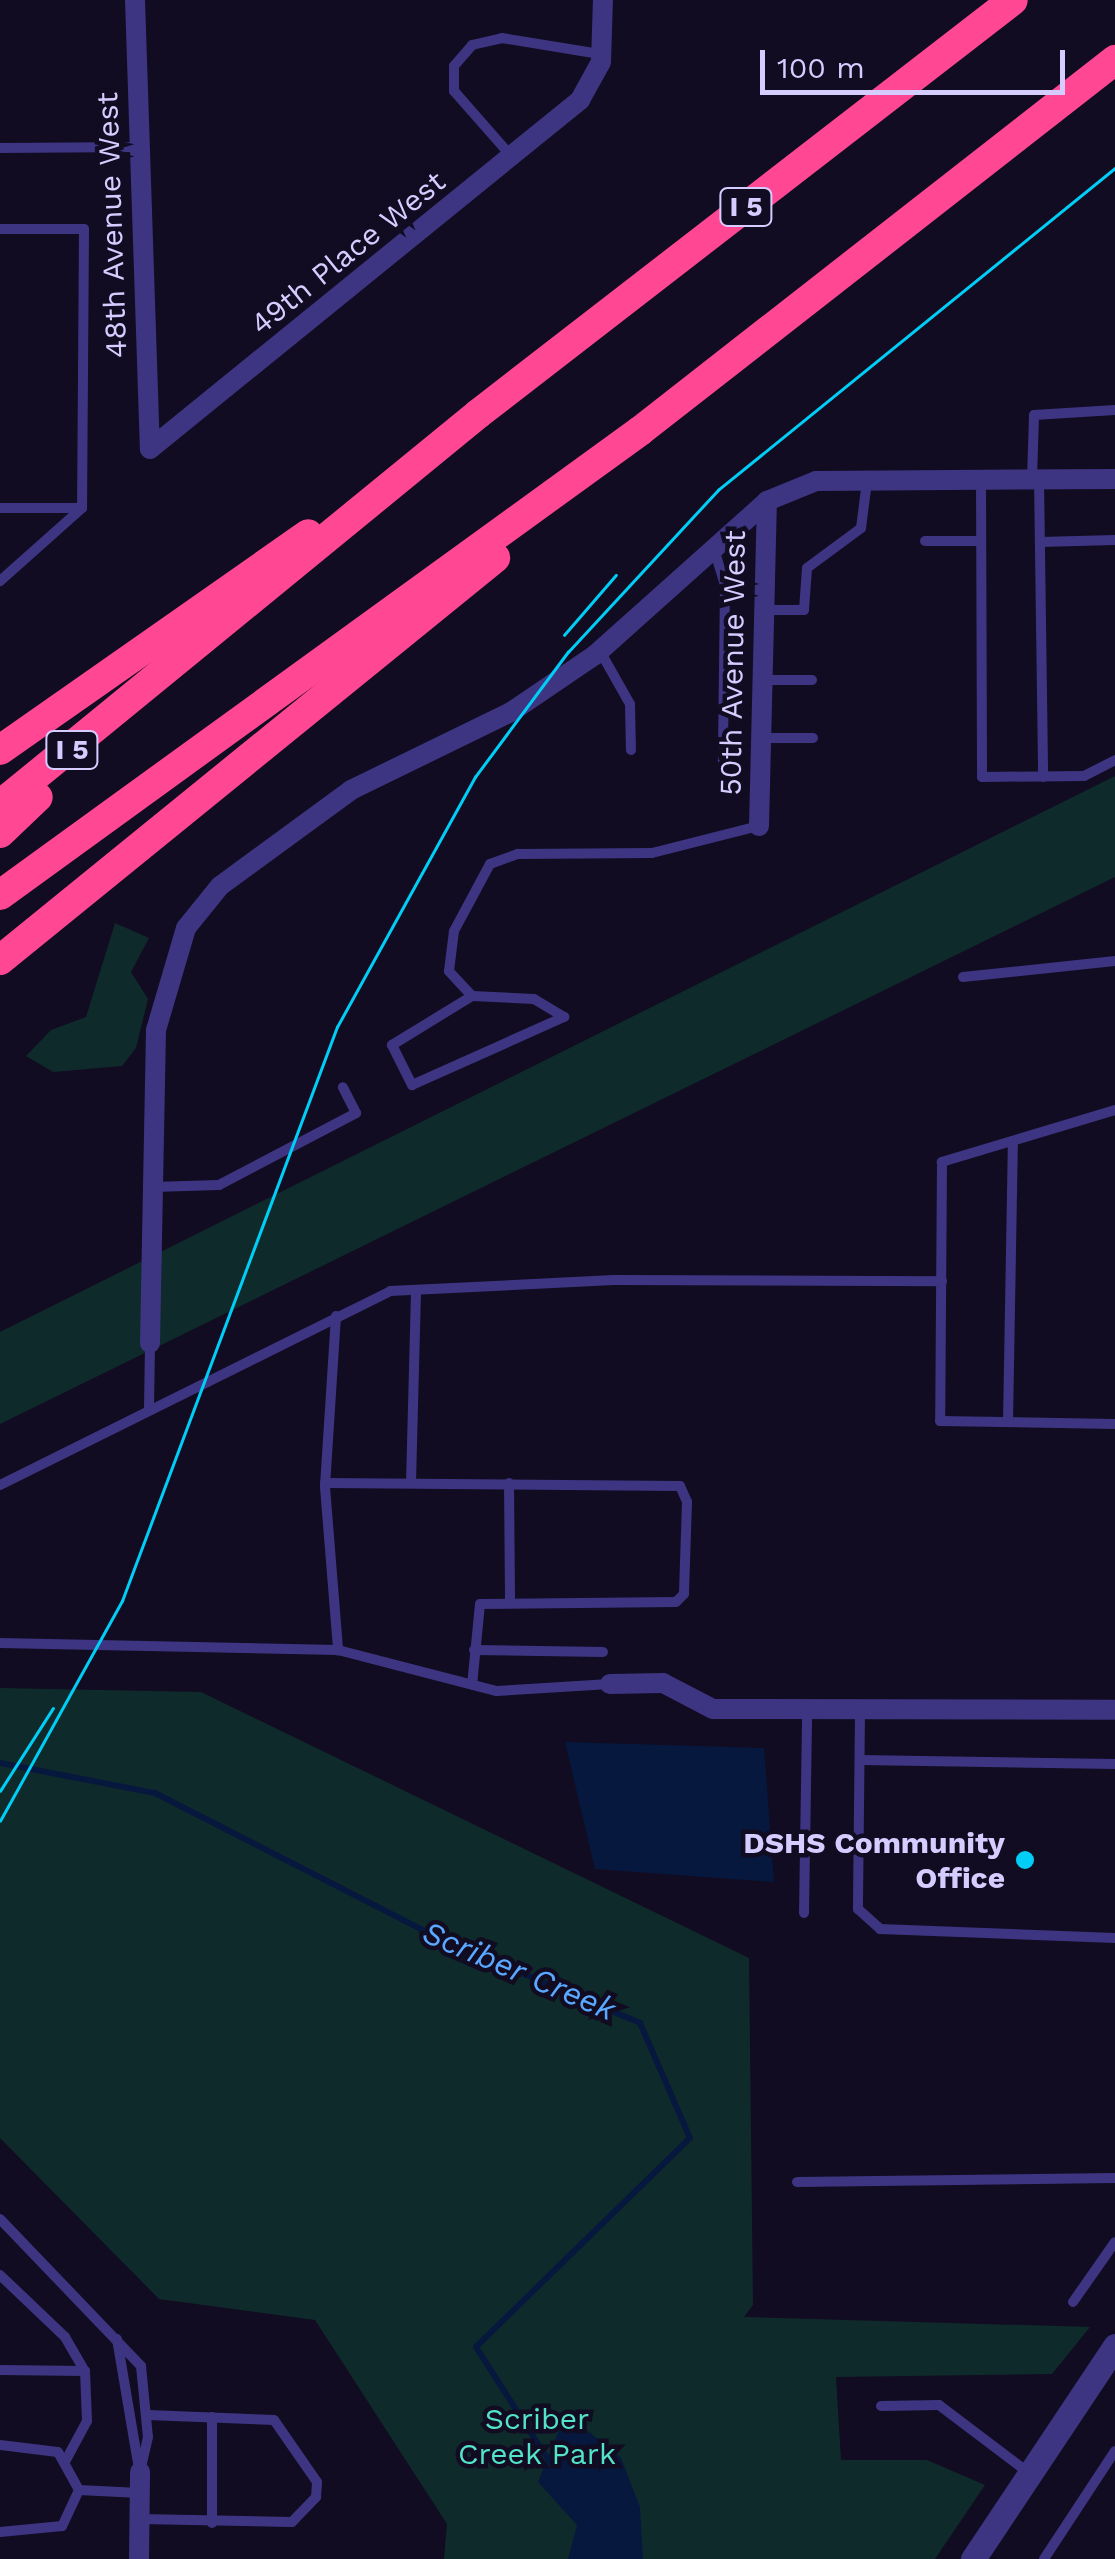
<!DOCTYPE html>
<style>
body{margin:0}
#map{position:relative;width:1115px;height:2559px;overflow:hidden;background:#110c21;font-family:"Work Sans",sans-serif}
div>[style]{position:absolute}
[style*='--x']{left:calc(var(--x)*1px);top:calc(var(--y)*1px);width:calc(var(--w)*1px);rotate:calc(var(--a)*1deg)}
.green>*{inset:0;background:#0f2a2b}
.water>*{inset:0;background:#07183f}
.stream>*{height:6px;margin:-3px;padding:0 3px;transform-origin:3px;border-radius:3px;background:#07183f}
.service>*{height:10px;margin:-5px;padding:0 5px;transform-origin:5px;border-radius:5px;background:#3d3582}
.minor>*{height:20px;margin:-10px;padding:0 10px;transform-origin:10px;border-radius:10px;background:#3d3582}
.tertiary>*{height:25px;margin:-12.5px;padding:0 12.5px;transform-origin:12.5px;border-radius:12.5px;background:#3d3582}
.motorway>*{height:30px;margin:-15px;padding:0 15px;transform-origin:15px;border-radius:15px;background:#ff4793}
.tram>*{height:2.5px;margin:-1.25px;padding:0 1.25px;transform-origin:1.25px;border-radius:1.25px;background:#00cef7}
.dots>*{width:28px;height:28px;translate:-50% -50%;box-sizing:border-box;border:5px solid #110c21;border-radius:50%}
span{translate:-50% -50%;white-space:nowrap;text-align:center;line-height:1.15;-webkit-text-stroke:9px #110c21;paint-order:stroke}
.shield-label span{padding:2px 8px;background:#110c21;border:2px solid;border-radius:8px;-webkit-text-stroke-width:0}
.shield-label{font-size:28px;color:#d5ccff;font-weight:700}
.street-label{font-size:30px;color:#d5ccff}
.poi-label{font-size:30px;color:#d5ccff;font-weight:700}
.right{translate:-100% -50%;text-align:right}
.park-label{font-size:30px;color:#53e3c9}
.water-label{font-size:32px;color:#5aa8ff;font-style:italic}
.scale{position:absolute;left:760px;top:50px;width:305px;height:45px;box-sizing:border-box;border:5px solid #d5ccff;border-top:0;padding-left:12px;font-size:30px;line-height:35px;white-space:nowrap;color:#d5ccff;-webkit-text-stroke:8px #110c21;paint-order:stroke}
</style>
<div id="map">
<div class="green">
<div style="clip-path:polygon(1115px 776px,1115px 877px,0 1424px,0 1332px)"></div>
<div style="clip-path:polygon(115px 923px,149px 938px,131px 972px,148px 999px,136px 1048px,122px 1066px,53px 1072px,26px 1056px,51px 1030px,86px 1017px)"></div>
<div style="clip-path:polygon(0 1688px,201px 1692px,749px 1958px,753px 2305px,744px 2317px,1090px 2327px,1052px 2374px,836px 2377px,841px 2460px,927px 2460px,985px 2485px,935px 2559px,444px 2559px,447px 2524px,315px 2320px,159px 2299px,0 2138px)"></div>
</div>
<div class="water">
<div style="clip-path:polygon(565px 1742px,764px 1748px,774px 1882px,595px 1869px)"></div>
<div style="clip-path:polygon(566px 2413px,621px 2458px,640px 2507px,643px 2559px,568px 2559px,577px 2525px,538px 2482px)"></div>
</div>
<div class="stream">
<div style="--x:0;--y:1763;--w:158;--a:11"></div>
<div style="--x:155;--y:1793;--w:322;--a:27.1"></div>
<div style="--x:442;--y:1940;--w:215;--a:22.7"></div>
<div style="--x:640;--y:2023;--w:125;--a:66.5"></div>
<div style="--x:690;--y:2138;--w:299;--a:135.7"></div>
<div style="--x:476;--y:2347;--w:135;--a:57.4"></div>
</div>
<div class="service">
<div style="--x:0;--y:148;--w:139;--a:-0.4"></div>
<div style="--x:512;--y:157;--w:88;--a:-131.3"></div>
<div style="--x:454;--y:91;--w:25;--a:-90"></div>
<div style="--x:454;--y:66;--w:28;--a:-49"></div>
<div style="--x:472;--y:45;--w:31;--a:-13"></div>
<div style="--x:502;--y:38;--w:99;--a:9.3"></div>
<div style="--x:0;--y:229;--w:84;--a:0"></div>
<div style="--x:84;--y:229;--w:279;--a:90.4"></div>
<div style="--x:82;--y:508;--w:110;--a:138.3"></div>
<div style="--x:1032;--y:479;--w:64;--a:-88.2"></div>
<div style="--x:1034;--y:415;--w:81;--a:-3.5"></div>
<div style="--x:1039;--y:479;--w:298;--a:89.2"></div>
<div style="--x:981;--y:480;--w:297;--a:89.8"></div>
<div style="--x:982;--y:777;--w:102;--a:-0.6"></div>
<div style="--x:1084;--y:776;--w:35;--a:-27"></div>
<div style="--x:0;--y:508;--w:82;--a:0"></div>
<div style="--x:925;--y:541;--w:56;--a:0"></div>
<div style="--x:1040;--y:542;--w:75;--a:-1.5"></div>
<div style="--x:714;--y:549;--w:39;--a:73"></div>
<div style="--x:725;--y:586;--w:176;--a:90.7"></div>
<div style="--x:764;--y:610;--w:40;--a:0"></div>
<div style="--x:804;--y:610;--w:42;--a:-85.9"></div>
<div style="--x:807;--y:568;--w:67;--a:-36.5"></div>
<div style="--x:861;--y:528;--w:47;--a:-82.7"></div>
<div style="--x:600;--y:651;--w:61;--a:60.5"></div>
<div style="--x:630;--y:704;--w:46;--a:88.8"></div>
<div style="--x:763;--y:680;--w:49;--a:0"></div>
<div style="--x:761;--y:738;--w:52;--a:0"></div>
<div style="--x:963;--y:977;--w:153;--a:-6"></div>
<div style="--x:472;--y:996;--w:94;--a:148.5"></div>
<div style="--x:392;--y:1045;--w:45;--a:63.4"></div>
<div style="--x:412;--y:1085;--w:167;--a:-24.1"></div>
<div style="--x:564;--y:1017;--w:35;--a:-149"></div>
<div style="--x:534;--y:999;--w:62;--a:-177.2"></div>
<div style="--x:472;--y:996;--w:34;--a:-133"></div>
<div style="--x:449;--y:971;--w:40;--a:-82.9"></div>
<div style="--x:454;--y:931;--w:76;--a:-61.8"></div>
<div style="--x:490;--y:864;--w:30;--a:-20"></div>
<div style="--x:518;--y:854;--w:134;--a:-0.4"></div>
<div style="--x:652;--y:853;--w:110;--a:-14.2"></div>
<div style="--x:1115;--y:1110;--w:181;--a:163.3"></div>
<div style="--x:942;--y:1162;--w:259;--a:90.4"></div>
<div style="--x:940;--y:1421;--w:175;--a:1"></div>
<div style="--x:153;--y:1187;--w:66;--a:-1.7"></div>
<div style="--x:219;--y:1185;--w:155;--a:-27.7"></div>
<div style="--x:356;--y:1113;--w:29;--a:-117"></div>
<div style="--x:336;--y:1316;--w:171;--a:93.7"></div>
<div style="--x:325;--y:1487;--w:164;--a:85.4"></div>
<div style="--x:338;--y:1650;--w:164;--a:14.5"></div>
<div style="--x:497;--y:1691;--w:113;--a:-3.5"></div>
<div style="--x:149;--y:1409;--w:66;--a:-89.1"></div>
<div style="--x:1008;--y:1422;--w:281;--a:-89"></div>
<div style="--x:325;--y:1483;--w:355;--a:0.5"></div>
<div style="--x:680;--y:1486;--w:17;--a:66"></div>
<div style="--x:687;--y:1502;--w:92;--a:91.9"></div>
<div style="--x:684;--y:1594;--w:11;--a:135"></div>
<div style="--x:676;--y:1602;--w:196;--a:179.4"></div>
<div style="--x:480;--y:1604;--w:81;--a:95.6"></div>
<div style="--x:411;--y:1483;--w:193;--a:-88.5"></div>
<div style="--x:509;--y:1483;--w:116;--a:89.5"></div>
<div style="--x:0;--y:1485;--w:436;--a:-26.4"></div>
<div style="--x:390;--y:1291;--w:224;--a:-2.8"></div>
<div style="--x:614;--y:1280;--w:328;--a:0.2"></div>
<div style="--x:0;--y:1643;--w:338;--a:1.2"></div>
<div style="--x:474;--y:1650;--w:129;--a:0.9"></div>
<div style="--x:860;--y:1712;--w:197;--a:90.6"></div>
<div style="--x:858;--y:1909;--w:30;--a:42"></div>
<div style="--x:880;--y:1929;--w:235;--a:2.2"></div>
<div style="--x:860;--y:1760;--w:255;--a:0.9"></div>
<div style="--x:804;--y:1913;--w:201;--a:-89.1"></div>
<div style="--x:797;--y:2182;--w:318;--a:-0.7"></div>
<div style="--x:0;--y:2219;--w:204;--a:46.2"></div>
<div style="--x:141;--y:2366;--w:71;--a:84.4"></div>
<div style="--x:148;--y:2437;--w:36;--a:103"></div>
<div style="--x:0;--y:2275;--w:90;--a:43.6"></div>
<div style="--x:65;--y:2337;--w:39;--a:60"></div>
<div style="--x:85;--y:2371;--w:50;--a:87.7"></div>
<div style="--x:87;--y:2421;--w:44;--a:118.3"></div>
<div style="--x:1073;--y:2302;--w:73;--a:-55"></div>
<div style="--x:117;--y:2339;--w:132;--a:80.4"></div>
<div style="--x:0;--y:2370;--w:85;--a:0.7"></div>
<div style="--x:881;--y:2406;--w:58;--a:-1"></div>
<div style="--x:939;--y:2405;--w:113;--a:37.1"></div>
<div style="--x:0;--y:2445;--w:58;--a:6.9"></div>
<div style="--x:58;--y:2452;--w:43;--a:61.1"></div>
<div style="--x:79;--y:2490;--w:40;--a:115"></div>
<div style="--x:62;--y:2526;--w:62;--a:174.5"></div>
<div style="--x:79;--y:2490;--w:61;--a:2.8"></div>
<div style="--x:140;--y:2519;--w:152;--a:1.1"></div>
<div style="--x:292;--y:2522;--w:35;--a:-46"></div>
<div style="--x:316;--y:2497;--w:15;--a:-86"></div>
<div style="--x:317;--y:2482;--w:75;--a:-124.7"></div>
<div style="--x:274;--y:2420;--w:126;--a:-177.7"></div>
<div style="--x:212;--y:2523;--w:106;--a:-90"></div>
<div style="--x:1044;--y:2559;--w:129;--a:-56.7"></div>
</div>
<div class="minor">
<div style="--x:135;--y:0;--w:449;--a:88.1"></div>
<div style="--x:150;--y:449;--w:554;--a:-39.06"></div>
<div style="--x:580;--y:100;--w:43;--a:-61.1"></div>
<div style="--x:601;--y:62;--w:62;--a:-88.2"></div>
<div style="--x:759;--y:826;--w:325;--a:-88.6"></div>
<div style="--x:150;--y:1343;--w:313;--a:-88.9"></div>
<div style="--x:156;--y:1030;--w:106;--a:-73.6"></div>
<div style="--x:186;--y:928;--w:54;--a:-51"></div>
<div style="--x:220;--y:886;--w:162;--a:-36.2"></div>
<div style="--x:351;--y:790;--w:178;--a:-26"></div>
<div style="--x:511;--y:712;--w:102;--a:-34.2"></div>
<div style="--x:595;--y:655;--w:231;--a:-41.8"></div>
<div style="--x:767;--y:501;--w:53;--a:-22.2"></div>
<div style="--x:816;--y:481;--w:299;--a:-0.4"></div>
<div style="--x:610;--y:1684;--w:53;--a:-1.1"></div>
<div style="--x:663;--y:1683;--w:56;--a:27.5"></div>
<div style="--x:713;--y:1709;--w:402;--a:0.1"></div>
<div style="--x:139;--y:2559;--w:87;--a:-89.3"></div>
</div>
<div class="tertiary">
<div style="--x:973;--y:2559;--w:256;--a:-56.3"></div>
</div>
<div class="motorway">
<div style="--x:0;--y:750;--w:376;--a:-35"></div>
<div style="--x:0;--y:805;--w:618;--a:-39.28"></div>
<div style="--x:478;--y:414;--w:676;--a:-37.73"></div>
<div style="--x:0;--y:833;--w:52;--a:-43.5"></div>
<div style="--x:0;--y:895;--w:791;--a:-35.94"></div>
<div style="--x:640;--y:431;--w:603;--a:-37.99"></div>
<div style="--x:0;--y:960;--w:638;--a:-39.08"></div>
</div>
<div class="tram">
<div style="--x:564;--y:635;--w:79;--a:-49.1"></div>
<div style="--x:0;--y:1791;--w:98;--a:-57.4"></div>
<div style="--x:0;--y:1821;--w:252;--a:-61"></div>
<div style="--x:122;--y:1601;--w:613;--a:-69.47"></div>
<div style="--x:337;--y:1027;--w:286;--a:-61.1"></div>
<div style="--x:475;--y:777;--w:156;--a:-53.4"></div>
<div style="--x:568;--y:652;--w:221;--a:-47.2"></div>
<div style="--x:718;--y:490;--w:511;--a:-39.04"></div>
</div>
<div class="dots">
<div style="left:1025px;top:1860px;background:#00cef7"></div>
</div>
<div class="shield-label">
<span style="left:746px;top:207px">I 5</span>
<span style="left:72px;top:750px">I 5</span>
</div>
<div class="street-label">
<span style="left:112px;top:225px;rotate:-92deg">48th Avenue West</span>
<span style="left:348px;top:253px;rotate:-39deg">49th Place West</span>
<span style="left:733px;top:663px;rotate:-89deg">50th Avenue West</span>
</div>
<div class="poi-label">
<span class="right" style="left:1005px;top:1860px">DSHS Community<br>Office</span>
</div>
<div class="park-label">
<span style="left:537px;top:2436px">Scriber<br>Creek Park</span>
</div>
<div class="water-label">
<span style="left:519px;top:1971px;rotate:23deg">Scriber Creek</span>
</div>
<div class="scale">100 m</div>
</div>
